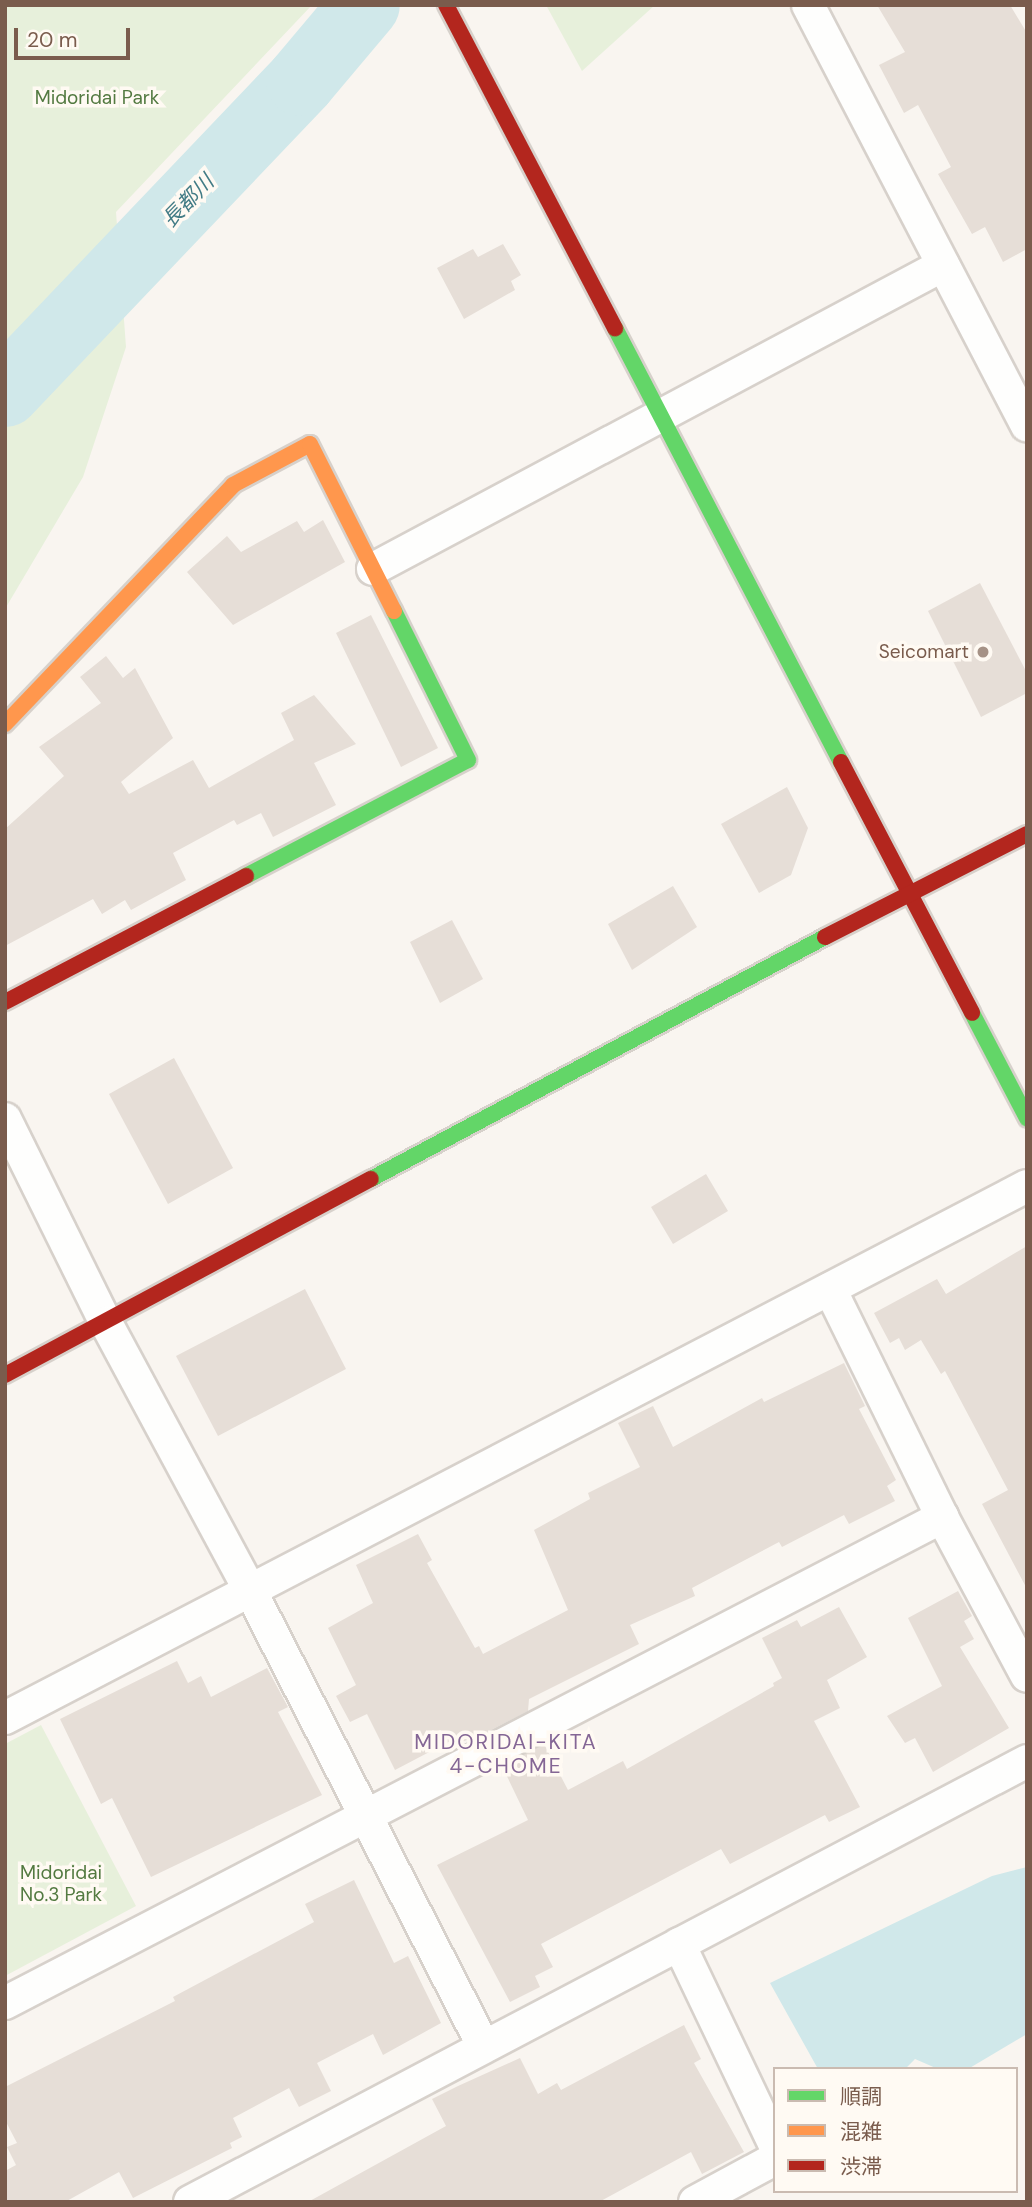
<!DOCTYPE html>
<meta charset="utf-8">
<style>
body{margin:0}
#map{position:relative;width:1032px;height:2207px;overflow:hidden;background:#f9f5f0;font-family:"DM Sans","Noto Sans JP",sans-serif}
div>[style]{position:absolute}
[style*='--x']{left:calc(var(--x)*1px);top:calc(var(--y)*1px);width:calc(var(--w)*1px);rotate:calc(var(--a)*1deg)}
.green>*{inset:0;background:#e7f0db}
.water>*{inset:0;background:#d0e8ea}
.river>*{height:70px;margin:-35px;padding:0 35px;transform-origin:35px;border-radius:35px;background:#d0e8ea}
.building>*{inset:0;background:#e6ded7}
.roads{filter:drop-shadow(2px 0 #d7d1cb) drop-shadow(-2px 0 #d7d1cb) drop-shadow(0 2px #d7d1cb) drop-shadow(0 -2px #d7d1cb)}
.street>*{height:32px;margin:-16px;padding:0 16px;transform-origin:16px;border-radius:16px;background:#fefefd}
.fast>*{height:16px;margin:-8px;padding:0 8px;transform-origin:8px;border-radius:8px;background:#63d668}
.slow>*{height:16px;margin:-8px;padding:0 8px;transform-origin:8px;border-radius:8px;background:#ff974d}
.jam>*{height:16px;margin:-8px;padding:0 8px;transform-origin:8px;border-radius:8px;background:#b3261e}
.dots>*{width:19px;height:19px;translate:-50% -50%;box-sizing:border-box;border:4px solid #fffaf3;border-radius:50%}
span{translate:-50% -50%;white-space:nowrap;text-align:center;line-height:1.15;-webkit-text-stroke:7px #fffaf3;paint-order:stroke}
.park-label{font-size:19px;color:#537a41}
.poi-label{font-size:19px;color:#7a5c4d}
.right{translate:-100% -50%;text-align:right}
.water-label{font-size:21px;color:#437c86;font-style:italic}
.neighbourhood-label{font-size:21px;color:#846695;letter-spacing:2px}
.frame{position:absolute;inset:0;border:7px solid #7a5c4d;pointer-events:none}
.legend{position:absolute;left:773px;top:2067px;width:245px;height:126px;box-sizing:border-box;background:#fffaf3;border:2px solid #cabbb1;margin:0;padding:9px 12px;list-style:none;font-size:21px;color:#7a5c4d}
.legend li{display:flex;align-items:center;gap:14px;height:35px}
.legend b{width:35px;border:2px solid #cabbb1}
.scale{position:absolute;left:14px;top:28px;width:116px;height:32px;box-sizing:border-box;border:4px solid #7a5c4d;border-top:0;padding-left:9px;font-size:21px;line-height:24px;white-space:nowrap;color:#7a5c4d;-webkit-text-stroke:5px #fffaf3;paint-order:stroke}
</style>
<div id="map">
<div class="green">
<div style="clip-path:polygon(5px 5px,312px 5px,116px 212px,126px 347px,83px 477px,5px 609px)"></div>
<div style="clip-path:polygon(546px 5px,655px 5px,582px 71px)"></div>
<div style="clip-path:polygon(41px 1725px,136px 1906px,5px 1976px,5px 1744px)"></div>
</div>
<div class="water">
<div style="clip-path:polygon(1027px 1867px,1027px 2034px,968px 2069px,938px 2069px,915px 2059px,905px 2069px,818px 2069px,770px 1983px,992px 1876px)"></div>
</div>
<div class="river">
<div style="--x:5;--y:392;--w:429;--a:-46.4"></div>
<div style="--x:301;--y:81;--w:99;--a:-49.9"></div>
</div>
<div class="building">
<div style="clip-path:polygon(877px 5px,1010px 5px,1027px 33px,1027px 249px,1003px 262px,985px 227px,972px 234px,938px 174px,951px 167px,918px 105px,904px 113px,879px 65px,905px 52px)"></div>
<div style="clip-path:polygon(503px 244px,521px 275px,511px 281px,515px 290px,464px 319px,437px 268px,473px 249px,478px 257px)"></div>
<div style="clip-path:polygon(323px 520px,345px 562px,233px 625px,187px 572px,227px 536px,241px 552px,297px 521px,304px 532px)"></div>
<div style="clip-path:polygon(980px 583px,1027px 673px,1027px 693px,981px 717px,928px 611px)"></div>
<div style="clip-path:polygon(371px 615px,438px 748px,401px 767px,336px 633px)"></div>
<div style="clip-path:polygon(106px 656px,123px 678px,135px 668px,173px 738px,121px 782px,129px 794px,193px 760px,209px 788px,294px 740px,281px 713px,314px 695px,356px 744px,314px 763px,336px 805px,273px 837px,261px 813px,237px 825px,234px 820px,173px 853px,186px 880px,131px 910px,125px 900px,102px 914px,93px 899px,5px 946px,5px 829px,64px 776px,39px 747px,101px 703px,80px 677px)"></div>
<div style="clip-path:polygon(787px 787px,808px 828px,791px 875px,759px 893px,721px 824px)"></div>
<div style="clip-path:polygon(673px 886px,697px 927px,632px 970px,608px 924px)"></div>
<div style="clip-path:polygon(452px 920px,483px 979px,440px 1003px,410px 942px)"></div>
<div style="clip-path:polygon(174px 1058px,233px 1168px,168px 1204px,109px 1094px)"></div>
<div style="clip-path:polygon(706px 1174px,728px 1211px,673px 1244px,651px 1207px)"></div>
<div style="clip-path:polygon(1027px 1246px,1027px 1589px,982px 1504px,1008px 1490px,945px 1371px,941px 1374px,921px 1340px,905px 1350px,899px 1338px,890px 1343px,874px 1313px,937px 1279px,946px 1294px)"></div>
<div style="clip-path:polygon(305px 1289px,346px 1369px,218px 1436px,176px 1356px)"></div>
<div style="clip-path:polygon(844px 1363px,865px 1406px,859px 1409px,896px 1480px,887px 1486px,895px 1501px,849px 1524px,844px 1515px,782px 1547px,779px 1542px,692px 1588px,695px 1596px,630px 1625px,639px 1644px,529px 1699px,528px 1711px,485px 1733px,459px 1743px,456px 1738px,395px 1770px,367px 1714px,350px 1722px,336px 1696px,356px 1685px,328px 1628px,373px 1603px,356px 1565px,418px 1534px,432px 1560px,427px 1563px,475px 1648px,479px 1646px,483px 1654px,568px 1610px,534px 1530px,590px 1499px,588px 1493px,640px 1467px,618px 1423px,653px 1406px,673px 1447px,762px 1398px,764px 1402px)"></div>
<div style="clip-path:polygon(958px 1591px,972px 1616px,964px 1621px,974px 1639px,960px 1647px,1009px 1728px,933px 1772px,915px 1738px,905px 1743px,887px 1716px,942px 1686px,908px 1618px)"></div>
<div style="clip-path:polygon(839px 1607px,867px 1657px,827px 1680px,840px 1708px,814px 1721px,860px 1807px,829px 1822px,825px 1815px,730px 1864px,721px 1849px,541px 1944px,553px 1967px,535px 1976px,540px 1987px,510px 2002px,437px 1865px,528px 1820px,502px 1766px,544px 1744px,568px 1790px,623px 1761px,627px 1769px,774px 1686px,773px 1683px,782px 1678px,762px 1638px,797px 1620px,801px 1627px)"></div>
<div style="clip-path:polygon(177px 1661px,188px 1683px,201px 1676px,211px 1697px,267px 1668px,288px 1707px,278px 1712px,322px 1795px,151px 1877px,112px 1798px,101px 1804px,60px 1719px)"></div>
<div style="clip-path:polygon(354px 1880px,394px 1963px,408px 1956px,441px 2023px,383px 2055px,373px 2034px,317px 2063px,331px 2091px,299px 2107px,289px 2088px,233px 2118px,242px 2137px,230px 2143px,232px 2148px,133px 2198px,119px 2172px,65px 2202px,5px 2202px,5px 2171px,16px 2165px,7px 2147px,17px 2143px,5px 2120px,5px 2087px,175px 2001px,173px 1997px,314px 1922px,305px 1904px)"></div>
<div style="clip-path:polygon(684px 2025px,701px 2059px,694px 2063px,744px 2152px,702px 2174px,691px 2152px,599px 2202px,308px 2202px,446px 2126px,432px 2099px,458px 2086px,520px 2058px,538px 2094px,557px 2083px,561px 2090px)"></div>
</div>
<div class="roads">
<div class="street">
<div style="--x:808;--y:5;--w:474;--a:62.5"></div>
<div style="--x:373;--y:569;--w:646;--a:-28.07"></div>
<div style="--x:5;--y:1119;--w:228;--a:63.7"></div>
<div style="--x:106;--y:1323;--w:303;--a:61.7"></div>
<div style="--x:250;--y:1590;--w:513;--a:62.89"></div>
<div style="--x:830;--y:1289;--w:254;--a:63.8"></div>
<div style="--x:942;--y:1517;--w:180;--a:61.9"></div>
<div style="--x:5;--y:1718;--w:1152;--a:-27.5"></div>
<div style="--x:679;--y:1944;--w:223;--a:64.5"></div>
<div style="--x:5;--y:2003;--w:1056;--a:-27.41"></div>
<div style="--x:190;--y:2202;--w:946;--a:-27.78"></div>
<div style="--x:695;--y:2202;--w:91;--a:-28.3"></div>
</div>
<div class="fast">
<div style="--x:615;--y:328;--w:489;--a:62.5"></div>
<div style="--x:246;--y:876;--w:250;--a:-27.6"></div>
<div style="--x:468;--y:760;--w:166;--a:-116.4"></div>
<div style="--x:972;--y:1013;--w:119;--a:62.4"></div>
<div style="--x:371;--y:1179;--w:514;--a:-28.06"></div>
</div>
<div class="slow">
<div style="--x:5;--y:724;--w:330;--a:-46.3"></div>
<div style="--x:233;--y:485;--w:87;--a:-28"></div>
<div style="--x:310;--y:444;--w:187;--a:63.3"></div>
</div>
<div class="jam">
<div style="--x:446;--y:5;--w:365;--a:62.4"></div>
<div style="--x:841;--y:762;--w:283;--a:62.4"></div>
<div style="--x:825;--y:937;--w:227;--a:-27"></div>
<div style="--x:5;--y:1002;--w:272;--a:-27.6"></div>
<div style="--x:5;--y:1375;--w:415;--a:-28.2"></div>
</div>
</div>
<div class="dots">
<div style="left:983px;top:652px;background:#a69286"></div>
</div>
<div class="park-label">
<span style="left:97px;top:98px">Midoridai Park</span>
<span style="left:61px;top:1884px">Midoridai<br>No.3 Park</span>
</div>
<div class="poi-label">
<span class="right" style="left:969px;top:652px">Seicomart</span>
</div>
<div class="water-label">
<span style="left:188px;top:201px;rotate:-46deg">長都川</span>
</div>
<div class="neighbourhood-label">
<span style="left:506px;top:1754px">MIDORIDAI-KITA<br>4-CHOME</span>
</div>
<div class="frame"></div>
<ul class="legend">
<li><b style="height:9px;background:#63d668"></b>順調</li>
<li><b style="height:9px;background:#ff974d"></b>混雑</li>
<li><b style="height:9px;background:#b3261e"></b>渋滞</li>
</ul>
<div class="scale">20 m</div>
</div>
